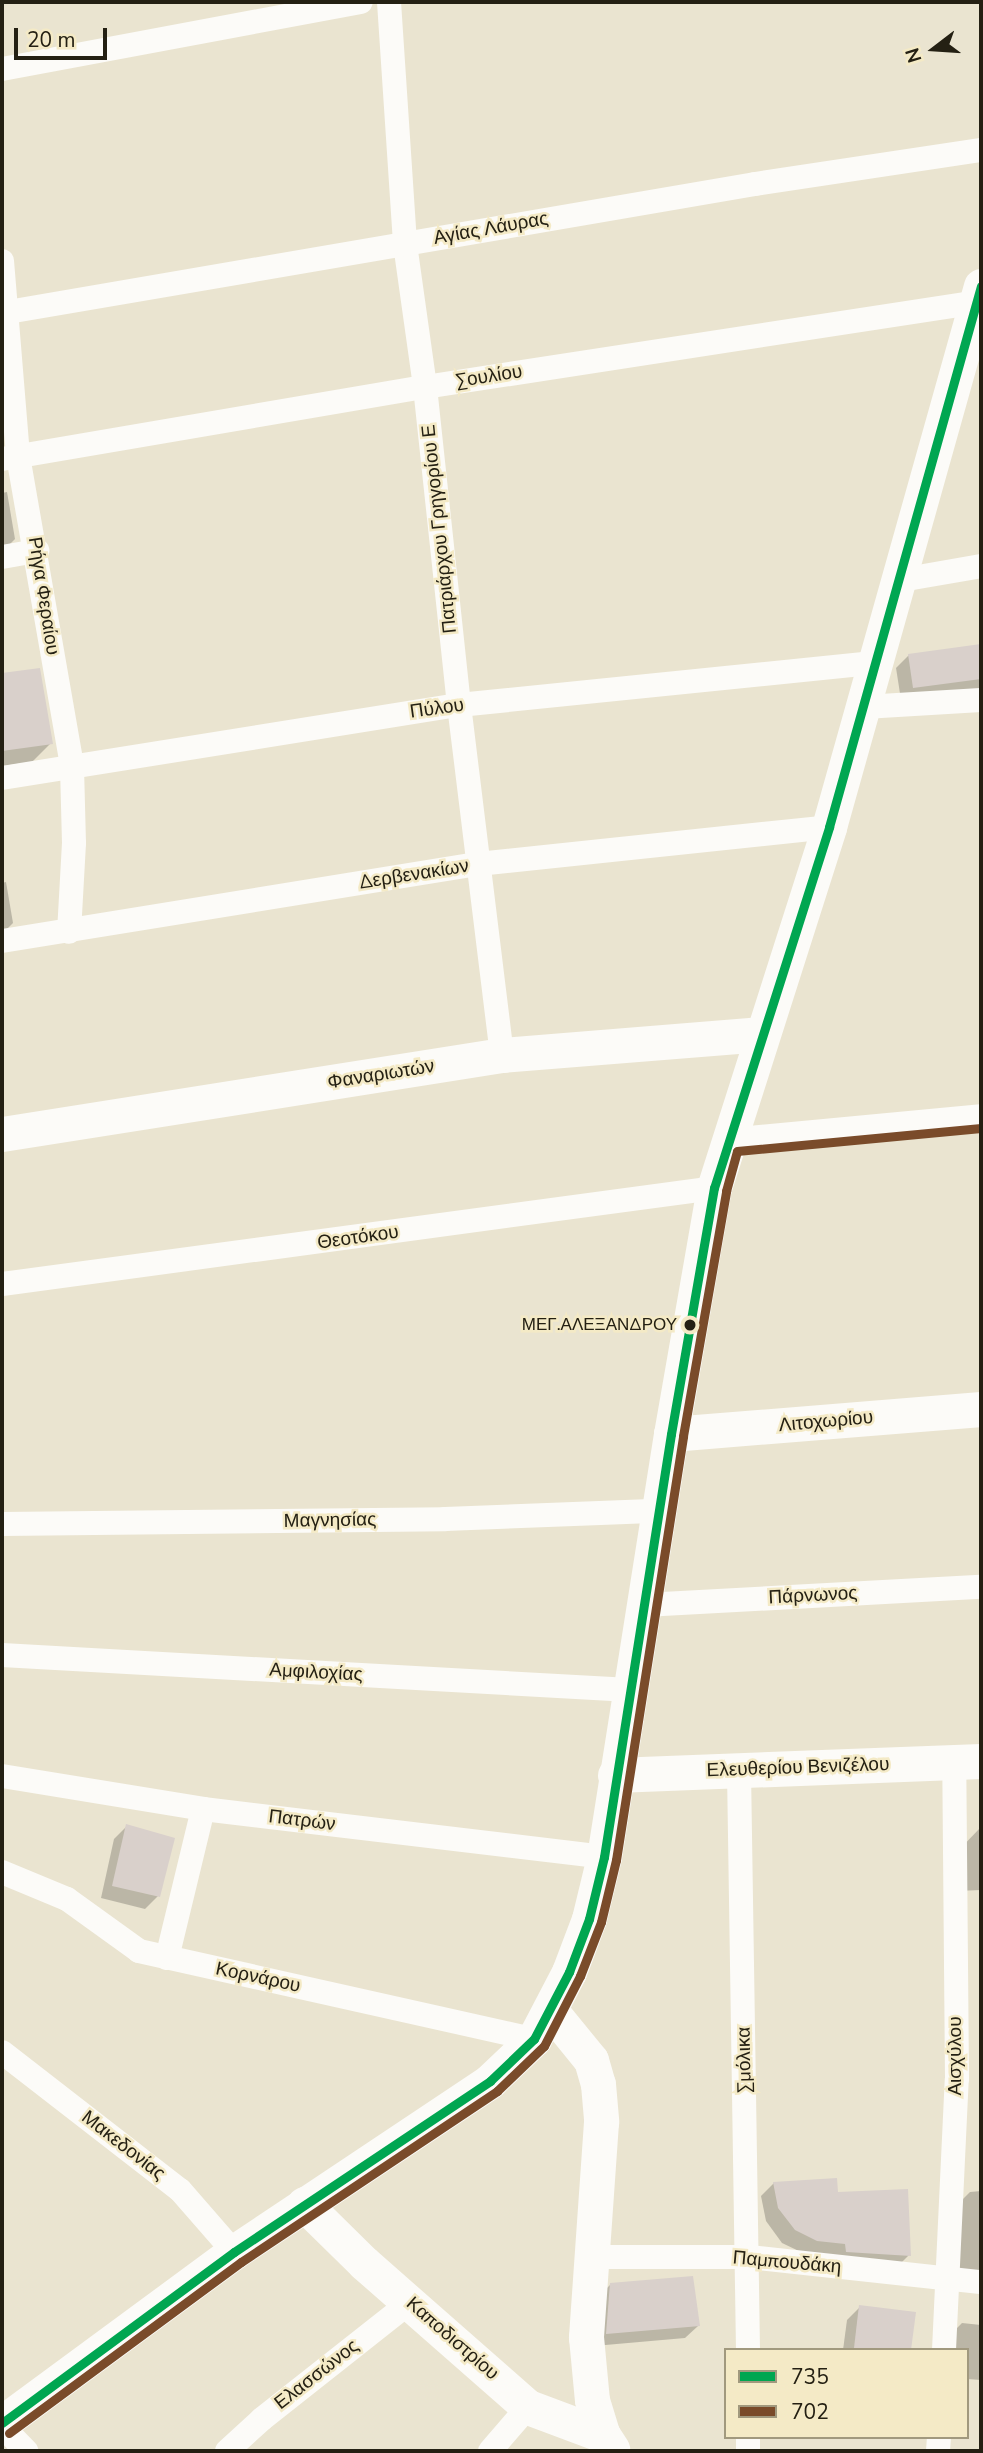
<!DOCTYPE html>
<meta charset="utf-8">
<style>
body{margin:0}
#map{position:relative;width:983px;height:2453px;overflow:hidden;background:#eae4d0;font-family:"Nunito Sans",sans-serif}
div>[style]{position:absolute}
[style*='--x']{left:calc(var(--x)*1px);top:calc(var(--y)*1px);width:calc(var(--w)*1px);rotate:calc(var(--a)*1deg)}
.shadow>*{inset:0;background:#0003}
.building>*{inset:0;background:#d9d0cb}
.street>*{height:24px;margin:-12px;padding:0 12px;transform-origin:12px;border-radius:12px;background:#fcfbf8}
.secondary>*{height:35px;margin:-17.5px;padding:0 17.5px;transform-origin:17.5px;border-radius:17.5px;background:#fcfbf8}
.bus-1>*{height:9px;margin:-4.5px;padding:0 4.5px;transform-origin:4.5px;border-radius:4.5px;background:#00a651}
.bus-2>*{height:9px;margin:-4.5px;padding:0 4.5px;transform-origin:4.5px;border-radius:4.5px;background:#7a4b2a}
.dots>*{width:19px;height:19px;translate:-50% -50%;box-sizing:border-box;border:4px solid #f4eac6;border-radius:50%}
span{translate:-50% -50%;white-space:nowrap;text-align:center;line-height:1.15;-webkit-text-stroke:5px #f4eac6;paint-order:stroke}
.bus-label{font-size:17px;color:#242013}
.right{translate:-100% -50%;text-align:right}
.street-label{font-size:19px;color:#242013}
.frame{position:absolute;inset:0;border:4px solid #242013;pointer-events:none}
.legend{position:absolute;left:724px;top:2348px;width:245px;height:91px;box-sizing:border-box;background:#f4eac6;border:2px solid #a1997e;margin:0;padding:9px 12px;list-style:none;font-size:21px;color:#242013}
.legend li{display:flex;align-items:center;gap:14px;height:35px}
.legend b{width:35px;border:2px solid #a1997e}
.north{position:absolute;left:899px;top:14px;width:70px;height:70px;-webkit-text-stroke:5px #f4eac6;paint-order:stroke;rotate:253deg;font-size:19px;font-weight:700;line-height:28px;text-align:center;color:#242013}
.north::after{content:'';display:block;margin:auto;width:24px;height:32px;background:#242013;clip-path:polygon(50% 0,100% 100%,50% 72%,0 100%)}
.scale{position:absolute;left:14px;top:28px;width:93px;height:32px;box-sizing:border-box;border:4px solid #242013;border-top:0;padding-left:9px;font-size:21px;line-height:24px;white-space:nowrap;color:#242013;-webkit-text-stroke:5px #f4eac6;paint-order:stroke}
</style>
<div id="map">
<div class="shadow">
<div style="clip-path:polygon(7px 492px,15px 539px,2px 552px,2px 493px)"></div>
<div style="clip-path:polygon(981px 646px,981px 690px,901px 700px,896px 668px,909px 655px)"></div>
<div style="clip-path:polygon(38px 670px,51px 743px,32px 762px,2px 766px,2px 675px)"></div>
<div style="clip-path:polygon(6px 882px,13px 923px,2px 934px,2px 883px)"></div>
<div style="clip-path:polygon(127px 1826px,158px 1896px,145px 1909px,101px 1898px,114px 1839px)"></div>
<div style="clip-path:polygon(981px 1827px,981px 1890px,957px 1891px,956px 1853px)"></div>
<div style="clip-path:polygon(774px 2183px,836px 2193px,909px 2255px,896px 2268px,803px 2253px,782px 2243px,766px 2221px,761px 2196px)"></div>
<div style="clip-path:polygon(981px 2191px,981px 2271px,955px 2271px,957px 2205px,970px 2192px)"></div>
<div style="clip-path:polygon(611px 2284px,698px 2326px,685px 2338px,594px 2346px,598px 2297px)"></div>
<div style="clip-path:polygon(860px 2307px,910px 2350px,843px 2350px,847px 2320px)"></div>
<div style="clip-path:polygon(962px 2323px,981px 2325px,981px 2380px,967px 2379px,967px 2350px,948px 2350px,949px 2336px)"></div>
</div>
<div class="building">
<div style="clip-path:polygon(981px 644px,981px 679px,913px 688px,908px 654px)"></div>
<div style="clip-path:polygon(40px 668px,53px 744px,2px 751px,2px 673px)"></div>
<div style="clip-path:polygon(126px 1824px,175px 1838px,160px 1897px,112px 1886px)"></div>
<div style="clip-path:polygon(837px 2178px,838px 2192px,908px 2189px,911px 2256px,846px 2252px,845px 2244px,817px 2241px,795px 2230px,778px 2208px,773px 2182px)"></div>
<div style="clip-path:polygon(693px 2276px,700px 2326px,606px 2334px,610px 2283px)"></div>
<div style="clip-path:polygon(859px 2305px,916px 2312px,911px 2350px,854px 2348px)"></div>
</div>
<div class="street">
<div style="--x:389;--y:2;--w:243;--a:86.2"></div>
<div style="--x:405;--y:244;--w:144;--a:82"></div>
<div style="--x:425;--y:387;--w:320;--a:83.9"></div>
<div style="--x:459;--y:705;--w:353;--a:83"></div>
<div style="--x:2;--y:69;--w:365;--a:-10.6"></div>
<div style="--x:2;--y:261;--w:196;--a:85.3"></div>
<div style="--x:18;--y:456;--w:316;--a:80.1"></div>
<div style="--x:72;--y:767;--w:76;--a:88.5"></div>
<div style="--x:74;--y:843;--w:89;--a:93.2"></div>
<div style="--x:2;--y:313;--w:764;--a:-9.72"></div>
<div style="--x:755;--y:184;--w:229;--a:-8.6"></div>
<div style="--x:2;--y:459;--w:429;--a:-9.7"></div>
<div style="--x:425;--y:387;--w:559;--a:-8.74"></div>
<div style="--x:2;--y:557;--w:36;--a:-10"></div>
<div style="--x:901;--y:580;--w:81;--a:-9.9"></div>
<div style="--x:864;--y:707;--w:117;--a:-3.4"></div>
<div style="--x:2;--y:778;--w:463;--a:-9.1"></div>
<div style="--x:459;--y:705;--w:419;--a:-5.8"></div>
<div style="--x:2;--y:941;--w:482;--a:-9.2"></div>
<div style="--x:478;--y:864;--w:353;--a:-6"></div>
<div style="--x:728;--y:1140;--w:254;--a:-5.4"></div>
<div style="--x:2;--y:1284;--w:718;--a:-7.68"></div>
<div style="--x:2;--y:1524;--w:443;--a:-0.6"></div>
<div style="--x:445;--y:1519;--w:213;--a:-2.2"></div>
<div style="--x:644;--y:1605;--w:337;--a:-3.1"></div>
<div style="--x:2;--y:1655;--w:629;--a:3.19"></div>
<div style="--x:739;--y:1771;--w:579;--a:89.11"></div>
<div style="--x:2;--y:1776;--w:204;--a:9.3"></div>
<div style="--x:203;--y:1809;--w:404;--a:6.8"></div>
<div style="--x:2;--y:1872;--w:70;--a:22.6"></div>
<div style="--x:67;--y:1899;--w:89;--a:35.8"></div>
<div style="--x:139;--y:1951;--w:405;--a:12.6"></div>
<div style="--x:167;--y:1958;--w:153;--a:-76.4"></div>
<div style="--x:2;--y:2052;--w:225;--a:37.8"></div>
<div style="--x:180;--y:2190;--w:82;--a:48.9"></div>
<div style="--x:592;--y:2257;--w:157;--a:0"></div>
<div style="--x:749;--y:2257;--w:233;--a:6.2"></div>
<div style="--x:944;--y:2350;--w:271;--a:-87.3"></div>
<div style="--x:957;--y:2079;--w:318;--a:-90.5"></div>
<div style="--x:2;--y:2426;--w:35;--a:46"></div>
<div style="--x:227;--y:2451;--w:47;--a:-42.4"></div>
<div style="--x:262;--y:2419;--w:189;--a:-38.3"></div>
<div style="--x:490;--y:2451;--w:58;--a:-49.2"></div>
<div style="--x:748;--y:2451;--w:14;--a:-90"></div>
<div style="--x:938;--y:2451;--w:14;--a:-86"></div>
</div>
<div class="secondary">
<div style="--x:2;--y:1134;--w:506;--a:-8.98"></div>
<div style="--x:502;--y:1055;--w:261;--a:-4.6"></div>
<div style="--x:671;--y:1434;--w:311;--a:-4.6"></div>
<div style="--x:615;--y:1775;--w:366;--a:-2.2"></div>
<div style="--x:551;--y:2011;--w:63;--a:50.8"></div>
<div style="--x:591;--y:2060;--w:25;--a:74"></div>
<div style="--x:598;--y:2084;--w:38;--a:85"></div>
<div style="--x:601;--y:2122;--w:216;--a:94"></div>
<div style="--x:586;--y:2337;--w:63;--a:84.6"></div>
<div style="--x:592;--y:2400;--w:37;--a:73"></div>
<div style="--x:304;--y:2204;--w:84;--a:44.5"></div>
<div style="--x:364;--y:2263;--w:218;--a:41.3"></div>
<div style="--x:528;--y:2407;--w:80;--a:20.5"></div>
<div style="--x:603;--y:2435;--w:17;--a:57"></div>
<div style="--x:2;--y:2423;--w:288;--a:-36.4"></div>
<div style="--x:234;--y:2252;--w:308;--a:-33.7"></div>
<div style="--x:490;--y:2081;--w:61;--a:-43.7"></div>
<div style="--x:534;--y:2039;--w:76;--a:-62.4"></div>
<div style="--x:569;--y:1972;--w:57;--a:-69.3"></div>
<div style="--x:589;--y:1919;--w:64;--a:-76.4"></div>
<div style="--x:604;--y:1857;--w:428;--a:-81"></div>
<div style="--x:671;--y:1434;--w:250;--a:-80.1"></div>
<div style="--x:714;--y:1188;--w:379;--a:-72.3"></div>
<div style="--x:829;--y:827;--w:562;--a:-74.31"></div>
</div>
<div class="bus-1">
<div style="--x:2;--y:2423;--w:288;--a:-36.4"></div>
<div style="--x:234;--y:2252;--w:308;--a:-33.7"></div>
<div style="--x:490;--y:2081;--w:61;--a:-43.7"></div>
<div style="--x:534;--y:2039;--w:76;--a:-62.4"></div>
<div style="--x:569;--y:1972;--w:57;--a:-69.3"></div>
<div style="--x:589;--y:1919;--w:64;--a:-76.4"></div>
<div style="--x:604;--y:1857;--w:428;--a:-81"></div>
<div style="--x:671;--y:1434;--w:250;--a:-80.1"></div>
<div style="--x:714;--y:1188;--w:379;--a:-72.3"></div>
<div style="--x:829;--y:827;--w:562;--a:-74.31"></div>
</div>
<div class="bus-2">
<div style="--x:9;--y:2433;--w:288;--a:-36.4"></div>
<div style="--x:241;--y:2262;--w:308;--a:-33.7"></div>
<div style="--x:497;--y:2091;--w:65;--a:-43.8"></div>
<div style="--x:544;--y:2046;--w:79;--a:-62.8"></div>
<div style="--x:580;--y:1976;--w:58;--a:-68.7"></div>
<div style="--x:601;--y:1922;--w:64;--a:-76.4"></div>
<div style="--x:616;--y:1860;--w:429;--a:-81"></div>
<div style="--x:683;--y:1436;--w:249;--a:-80"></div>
<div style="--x:726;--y:1191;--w:41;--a:-74.6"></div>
<div style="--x:737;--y:1151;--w:245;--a:-5.4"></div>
</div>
<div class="dots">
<div style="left:690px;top:1325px;background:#242013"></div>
</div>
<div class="bus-label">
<span class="right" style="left:677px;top:1325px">ΜΕΓ.ΑΛΕΞΑΝΔΡΟΥ</span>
</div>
<div class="street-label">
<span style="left:491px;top:229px;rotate:-10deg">Αγίας Λάυρας</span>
<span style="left:489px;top:377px;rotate:-9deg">Σουλίου</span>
<span style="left:440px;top:529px;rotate:-96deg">Πατριάρχου Γρηγορίου Ε</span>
<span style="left:43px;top:596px;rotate:81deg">Ρήγα Φεραίου</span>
<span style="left:437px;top:709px;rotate:-8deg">Πύλου</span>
<span style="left:414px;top:875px;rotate:-9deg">Δερβενακίων</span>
<span style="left:381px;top:1075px;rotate:-9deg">Φαναριωτών</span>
<span style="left:358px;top:1238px;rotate:-8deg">Θεοτόκου</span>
<span style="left:826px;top:1422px;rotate:-5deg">Λιτοχωρίου</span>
<span style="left:330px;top:1521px;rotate:-1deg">Μαγνησίας</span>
<span style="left:813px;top:1596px;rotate:-3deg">Πάρνωνος</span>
<span style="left:316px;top:1673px;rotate:3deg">Αμφιλοχίας</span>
<span style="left:798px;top:1768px;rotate:-2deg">Ελευθερίου Βενιζέλου</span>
<span style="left:302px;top:1821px;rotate:7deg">Πατρών</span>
<span style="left:258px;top:1978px;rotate:12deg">Κορνάρου</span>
<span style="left:956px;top:2056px;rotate:-90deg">Αισχύλου</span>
<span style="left:745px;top:2060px;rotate:-91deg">Σμόλικα</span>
<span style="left:123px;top:2146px;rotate:38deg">Μακεδονίας</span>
<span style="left:787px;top:2263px;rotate:5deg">Παμπουδάκη</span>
<span style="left:452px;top:2339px;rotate:41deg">Καποδιστρίου</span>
<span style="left:317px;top:2375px;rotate:-38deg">Ελασσώνος</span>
</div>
<div class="frame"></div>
<ul class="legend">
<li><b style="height:9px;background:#00a651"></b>735</li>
<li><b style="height:9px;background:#7a4b2a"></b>702</li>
</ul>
<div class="north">N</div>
<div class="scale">20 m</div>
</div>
